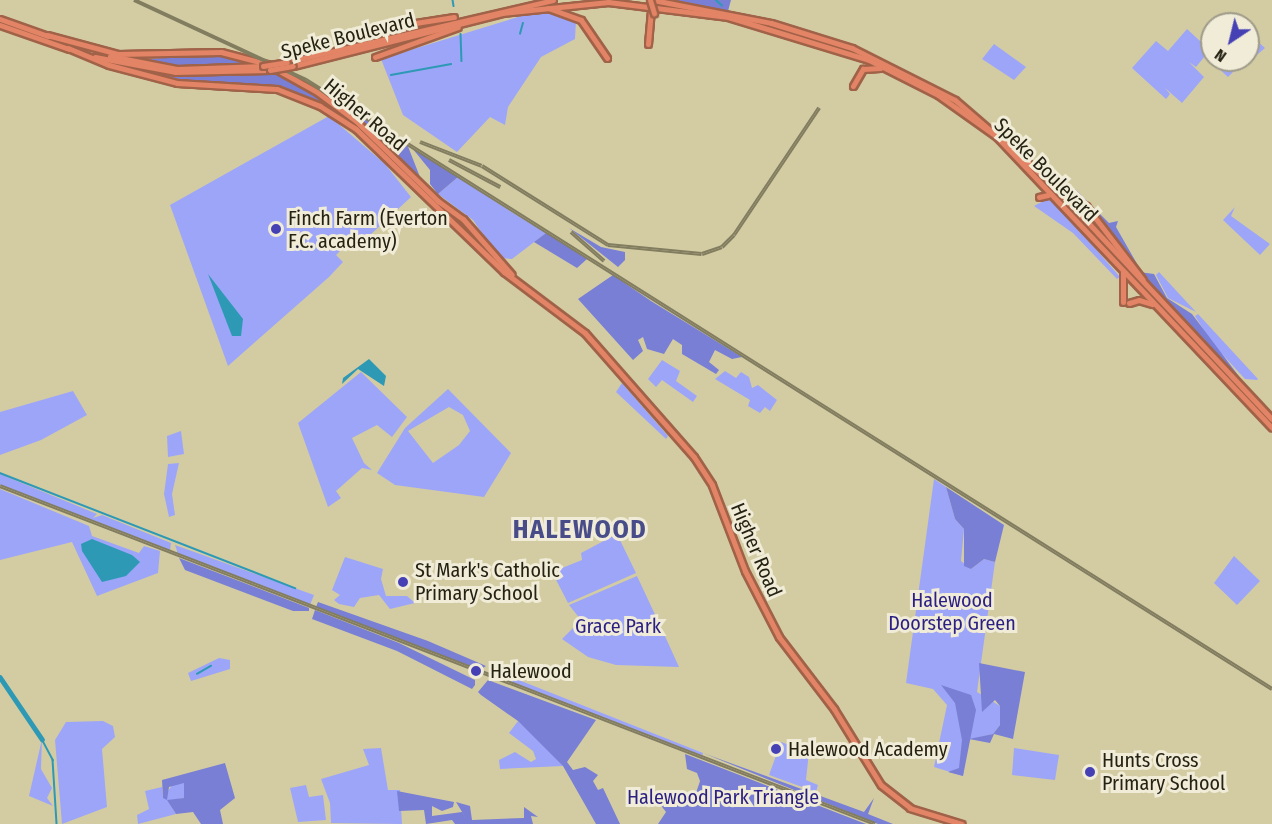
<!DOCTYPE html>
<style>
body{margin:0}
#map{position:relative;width:1272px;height:824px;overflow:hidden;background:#d3cca3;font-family:"Fira Sans Condensed",sans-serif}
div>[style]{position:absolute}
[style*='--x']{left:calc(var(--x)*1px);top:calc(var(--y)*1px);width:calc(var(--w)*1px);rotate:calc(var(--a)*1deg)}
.green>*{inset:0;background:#9da5f8}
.forest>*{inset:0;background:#787fd4}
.water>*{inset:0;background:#2d99b5}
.stream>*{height:1.5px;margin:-0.75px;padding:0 0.75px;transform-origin:0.75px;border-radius:0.75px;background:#2d99b5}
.river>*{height:4.5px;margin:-2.25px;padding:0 2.25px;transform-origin:2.25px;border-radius:2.25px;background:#2d99b5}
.roads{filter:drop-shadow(2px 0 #a06248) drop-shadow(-2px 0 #a06248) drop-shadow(0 2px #a06248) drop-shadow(0 -2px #a06248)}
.highway>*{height:5px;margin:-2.5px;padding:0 2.5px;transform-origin:2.5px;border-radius:2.5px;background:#e28465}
.rail>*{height:4px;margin-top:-2px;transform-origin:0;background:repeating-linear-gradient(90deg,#f0ecd8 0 4.5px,#837d60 0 9px);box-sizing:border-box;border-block:2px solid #837d60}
.bridges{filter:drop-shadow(2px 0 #a06248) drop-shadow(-2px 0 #a06248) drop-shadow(0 2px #a06248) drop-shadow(0 -2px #a06248)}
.highway-bridge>*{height:5px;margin:-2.5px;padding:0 2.5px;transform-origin:2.5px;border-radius:2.5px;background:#e28465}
.dots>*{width:16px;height:16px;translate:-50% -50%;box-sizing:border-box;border:3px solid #f0ecd8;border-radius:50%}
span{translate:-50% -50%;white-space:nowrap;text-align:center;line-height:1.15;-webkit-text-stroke:6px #f0ecd8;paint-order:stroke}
.street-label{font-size:20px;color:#252213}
.poi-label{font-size:20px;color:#252213}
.left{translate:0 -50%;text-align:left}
.park-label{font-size:20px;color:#2b1f83}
.district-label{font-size:26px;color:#484c89;font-weight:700;letter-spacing:1.5px}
.north{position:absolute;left:1200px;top:12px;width:60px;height:60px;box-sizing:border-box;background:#f0ecd8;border:2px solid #9f9b89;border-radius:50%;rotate:215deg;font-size:16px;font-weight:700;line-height:24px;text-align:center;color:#252213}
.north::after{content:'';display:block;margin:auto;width:21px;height:27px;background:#4640b5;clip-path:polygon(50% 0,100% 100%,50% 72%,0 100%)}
</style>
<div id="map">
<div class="green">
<div style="clip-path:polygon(541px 10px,576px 21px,575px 39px,541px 57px,508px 107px,505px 125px,490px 117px,457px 152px,403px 115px,381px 59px)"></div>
<div style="clip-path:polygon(1187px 29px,1212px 52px,1212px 60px,1221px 60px,1234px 71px,1228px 77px,1205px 56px,1196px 67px,1189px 62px,1204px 77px,1182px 103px,1165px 88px,1170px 94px,1166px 99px,1132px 68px,1156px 41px,1168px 51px)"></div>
<div style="clip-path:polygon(1248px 33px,1265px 48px,1238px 71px,1226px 60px,1248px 60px)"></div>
<div style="clip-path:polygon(994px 44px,1026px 67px,1014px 80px,982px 59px)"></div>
<div style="clip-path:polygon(329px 116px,385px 164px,411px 197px,355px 249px,349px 242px,336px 255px,343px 262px,329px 277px,228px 366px,170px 205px)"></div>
<div style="clip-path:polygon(458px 177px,513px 213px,546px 233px,512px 259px,499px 258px,473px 220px,438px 194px)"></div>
<div style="clip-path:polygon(1051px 197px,1120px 277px,1117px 279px,1073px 233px,1034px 206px)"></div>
<div style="clip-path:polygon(1235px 207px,1231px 216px,1270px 244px,1260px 255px,1223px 220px)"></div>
<div style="clip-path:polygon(1159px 272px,1196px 312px,1168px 298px,1156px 275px)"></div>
<div style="clip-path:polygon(1198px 314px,1258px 379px,1257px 380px,1245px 379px,1212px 343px,1195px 316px)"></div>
<div style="clip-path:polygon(662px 360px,680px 371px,676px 381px,697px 396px,693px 402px,662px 380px,656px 387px,648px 379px)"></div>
<div style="clip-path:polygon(725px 371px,736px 378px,741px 372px,749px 377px,752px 388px,758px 385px,777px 400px,770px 411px,765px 407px,760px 413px,748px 406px,750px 400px,715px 379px)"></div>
<div style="clip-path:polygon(361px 372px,407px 417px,392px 437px,377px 425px,352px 438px,364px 463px,372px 470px,362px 468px,336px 491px,341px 498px,328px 507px,298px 423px)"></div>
<div style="clip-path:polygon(622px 383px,668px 436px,666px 439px,616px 392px)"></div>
<div style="clip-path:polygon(evenodd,448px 389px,511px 453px,484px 497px,395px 485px,377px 473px,405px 428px,448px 389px,449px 407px,463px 415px,470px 431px,459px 445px,433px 463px,408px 431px,449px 407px)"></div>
<div style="clip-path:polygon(73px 391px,87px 415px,41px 440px,0 455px,0 412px)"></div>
<div style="clip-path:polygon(181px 431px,184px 454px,168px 457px,167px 436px)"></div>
<div style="clip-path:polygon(179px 463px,172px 494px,175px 515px,169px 517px,164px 494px,168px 464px)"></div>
<div style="clip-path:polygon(0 474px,97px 514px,93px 518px,102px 515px,171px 543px,170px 551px,0 485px)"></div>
<div style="clip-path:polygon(934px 479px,946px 487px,955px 519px,964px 529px,961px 561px,971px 569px,984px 559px,995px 562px,977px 692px,1000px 706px,1000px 725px,993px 734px,968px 740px,963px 776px,934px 767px,947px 705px,933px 689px,906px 683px)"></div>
<div style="clip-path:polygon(0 489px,89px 526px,92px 536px,139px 553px,144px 546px,160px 551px,158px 573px,97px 596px,72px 542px,0 560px)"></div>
<div style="clip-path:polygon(617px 534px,636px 573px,568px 603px,552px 572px,582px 560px,581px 553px)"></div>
<div style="clip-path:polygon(175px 545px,314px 595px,310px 605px,178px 554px)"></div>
<div style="clip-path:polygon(1234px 556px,1260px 581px,1237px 605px,1214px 583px)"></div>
<div style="clip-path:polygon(345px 557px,383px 569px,381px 579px,386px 596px,407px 596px,415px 603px,390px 609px,379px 595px,360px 598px,354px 607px,339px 604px,334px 600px,340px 595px,332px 590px)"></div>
<div style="clip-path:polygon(637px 576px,659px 623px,679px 667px,616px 665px,588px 657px,562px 639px,581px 620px,569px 605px)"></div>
<div style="clip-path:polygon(219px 658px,230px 660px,230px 669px,191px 681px,188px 673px)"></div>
<div style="clip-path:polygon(496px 671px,703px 753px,702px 757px,492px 675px)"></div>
<div style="clip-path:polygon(103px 721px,113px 726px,115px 737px,102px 749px,107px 807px,62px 824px,55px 740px,66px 722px)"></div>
<div style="clip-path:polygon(518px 721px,544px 745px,563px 766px,500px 769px,499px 760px,515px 752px,531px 762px,536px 759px,533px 751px,509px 733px)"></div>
<div style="clip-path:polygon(42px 739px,41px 769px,52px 788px,47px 798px,53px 806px,29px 796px)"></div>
<div style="clip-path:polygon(781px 742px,809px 752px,806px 780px,818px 785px,816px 792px,769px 775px)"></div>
<div style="clip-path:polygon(381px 748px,388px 790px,400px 790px,402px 824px,331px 823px,330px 803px,321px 779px,369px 765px,363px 749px)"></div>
<div style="clip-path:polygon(1014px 748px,1059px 755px,1055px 780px,1012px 775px)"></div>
<div style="clip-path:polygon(184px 782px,184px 798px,168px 801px,176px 814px,138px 824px,137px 815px,149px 809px,145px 791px,162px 787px,163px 798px,173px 784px)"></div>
<div style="clip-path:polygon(306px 785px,309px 797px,323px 795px,326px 820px,298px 822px,290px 788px)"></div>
</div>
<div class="forest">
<div style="clip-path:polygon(659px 0,731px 0,728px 11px)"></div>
<div style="clip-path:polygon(217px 54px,261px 64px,184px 67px,149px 63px,149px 59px)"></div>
<div style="clip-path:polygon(139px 71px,211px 76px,276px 71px,348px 116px,273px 86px,194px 82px)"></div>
<div style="clip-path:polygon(343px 105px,407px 144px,420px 177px,341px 106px)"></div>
<div style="clip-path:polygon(412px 148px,458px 177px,438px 194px,430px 184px,430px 170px)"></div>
<div style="clip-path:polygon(1075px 189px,1109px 223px,1118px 221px,1116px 227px,1140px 269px,1099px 216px,1072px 194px)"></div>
<div style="clip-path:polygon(569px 228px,601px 247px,625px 252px,625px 260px,618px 267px)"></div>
<div style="clip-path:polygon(546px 233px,587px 259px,577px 268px,534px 242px)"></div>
<div style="clip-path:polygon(1139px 272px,1154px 274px,1167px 298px,1192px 314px,1247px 387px)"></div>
<div style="clip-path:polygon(613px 275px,651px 301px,742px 357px,732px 359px,715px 350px,709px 362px,719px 370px,716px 374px,682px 354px,682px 345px,673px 339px,664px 354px,647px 349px,643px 337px,638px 340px,643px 351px,633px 360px,578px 299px)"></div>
<div style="clip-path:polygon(946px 487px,1004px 525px,995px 562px,984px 559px,971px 569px,964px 566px,964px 529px,955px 519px)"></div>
<div style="clip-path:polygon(179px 558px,309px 608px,309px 611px,293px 611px,185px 570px)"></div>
<div style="clip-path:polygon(318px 602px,428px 641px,486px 666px,480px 670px,316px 607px)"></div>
<div style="clip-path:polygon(315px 610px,399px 643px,475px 680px,475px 685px,472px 689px,397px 651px,312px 619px)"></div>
<div style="clip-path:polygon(979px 663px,1025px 672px,1013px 739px,994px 734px,990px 743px,969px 739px,993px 734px,1000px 725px,1000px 706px,995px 700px,982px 712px)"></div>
<div style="clip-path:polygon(488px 680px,596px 720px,567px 762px,573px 770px,585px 767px,598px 775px,593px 781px,598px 790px,603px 788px,620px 824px,596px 824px,563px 766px,518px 721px,481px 695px,478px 692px)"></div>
<div style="clip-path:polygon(941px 685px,971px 695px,976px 710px,963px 776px,948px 772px,959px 768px,962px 740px,955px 703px)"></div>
<div style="clip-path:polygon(703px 753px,864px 812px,874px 798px,868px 814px,893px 824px,878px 824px)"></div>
<div style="clip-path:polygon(685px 754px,724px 769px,866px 824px,658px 824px,666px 812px,653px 795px,678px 805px,696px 793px,700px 781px,697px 773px,687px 769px)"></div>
<div style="clip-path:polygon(225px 763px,235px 798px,220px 810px,223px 824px,201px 824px,193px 812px,176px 814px,167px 800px,184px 798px,184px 783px,169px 787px,167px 800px,163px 798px,162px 780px)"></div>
<div style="clip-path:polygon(397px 791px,454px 802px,453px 807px,442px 811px,432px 806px,432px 816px,462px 812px,467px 820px,456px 802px,470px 806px,472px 820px,524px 818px,524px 807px,538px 817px,531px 816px,533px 824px,455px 824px,452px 820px,426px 824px,424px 810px,399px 811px)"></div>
</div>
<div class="water">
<div style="clip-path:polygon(208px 274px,243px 319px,241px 336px,232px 336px)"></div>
<div style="clip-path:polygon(369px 359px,386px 376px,384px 386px,358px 369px,342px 384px,343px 378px)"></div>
<div style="clip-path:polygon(92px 539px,132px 555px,140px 562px,126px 576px,102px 582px,82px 551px,81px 544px)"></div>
</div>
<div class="stream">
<div style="--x:453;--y:0;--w:6;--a:81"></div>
<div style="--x:716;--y:0;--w:8;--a:40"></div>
<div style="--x:461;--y:34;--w:27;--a:88"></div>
<div style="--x:520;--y:34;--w:11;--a:-75"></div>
<div style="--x:391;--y:75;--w:61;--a:-10.4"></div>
<div style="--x:0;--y:473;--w:317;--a:21.3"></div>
<div style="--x:197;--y:674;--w:16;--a:-30"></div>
<div style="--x:42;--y:739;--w:24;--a:62"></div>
<div style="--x:53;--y:760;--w:64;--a:86.4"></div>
</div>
<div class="river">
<div style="--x:0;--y:677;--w:75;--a:55.9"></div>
</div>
<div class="roads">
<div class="highway">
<div style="--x:653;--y:0;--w:120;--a:11"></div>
<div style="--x:771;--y:23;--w:85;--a:17.2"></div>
<div style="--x:852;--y:48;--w:115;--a:26.8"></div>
<div style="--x:955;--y:100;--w:127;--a:40.8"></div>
<div style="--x:1051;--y:183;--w:323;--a:46.9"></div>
<div style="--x:548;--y:8;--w:35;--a:20"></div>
<div style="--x:581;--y:20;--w:46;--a:55.6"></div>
<div style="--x:0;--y:19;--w:51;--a:19.5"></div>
<div style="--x:0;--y:25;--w:73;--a:19.2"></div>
<div style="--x:364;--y:31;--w:91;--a:-8.8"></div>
<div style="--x:47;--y:35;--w:73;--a:15"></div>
<div style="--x:118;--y:54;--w:103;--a:-1.1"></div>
<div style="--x:221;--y:52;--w:48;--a:14.6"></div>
<div style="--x:267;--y:64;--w:57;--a:29.2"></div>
<div style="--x:317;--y:92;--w:49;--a:36.6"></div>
<div style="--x:356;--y:121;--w:115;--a:44.3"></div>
<div style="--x:438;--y:201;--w:31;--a:36"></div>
<div style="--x:463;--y:219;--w:74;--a:48.8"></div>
<div style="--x:648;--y:44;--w:32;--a:-85"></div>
<div style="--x:68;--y:48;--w:44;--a:22.5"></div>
<div style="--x:109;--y:65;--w:70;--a:14.8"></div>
<div style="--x:177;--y:83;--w:100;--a:3.4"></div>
<div style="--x:277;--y:89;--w:46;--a:21.6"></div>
<div style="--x:320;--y:106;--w:43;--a:32.6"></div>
<div style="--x:356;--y:129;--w:206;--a:44"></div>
<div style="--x:504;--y:272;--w:101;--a:37"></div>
<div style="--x:585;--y:333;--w:165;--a:48.7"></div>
<div style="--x:694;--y:457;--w:33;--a:57"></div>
<div style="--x:712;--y:485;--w:92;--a:69"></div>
<div style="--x:745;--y:571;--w:74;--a:62.7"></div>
<div style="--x:779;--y:637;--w:91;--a:52.6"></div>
<div style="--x:834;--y:709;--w:89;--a:58.3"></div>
<div style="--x:881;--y:785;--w:37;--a:38"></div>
<div style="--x:910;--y:808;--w:54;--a:17.1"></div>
<div style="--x:110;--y:56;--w:68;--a:11"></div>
<div style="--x:177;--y:69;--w:86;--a:-2"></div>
<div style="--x:95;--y:57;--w:81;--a:10.6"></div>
<div style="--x:175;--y:72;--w:95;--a:-1.2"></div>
<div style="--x:375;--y:57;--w:88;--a:-19.9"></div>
<div style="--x:287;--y:62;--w:273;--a:-13.1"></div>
<div style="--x:293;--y:66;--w:216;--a:-14.2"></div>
<div style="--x:502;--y:13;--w:107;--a:-5.9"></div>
<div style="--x:608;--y:2;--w:121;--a:7.1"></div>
<div style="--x:728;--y:17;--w:147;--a:17"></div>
<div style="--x:869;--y:60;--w:77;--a:26.9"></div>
<div style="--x:938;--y:95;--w:72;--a:35.4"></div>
<div style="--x:997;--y:137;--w:400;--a:46.6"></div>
<div style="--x:853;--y:86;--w:20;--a:-60"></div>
<div style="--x:863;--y:69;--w:17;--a:-3"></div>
<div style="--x:1068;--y:196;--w:21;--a:29"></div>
<div style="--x:1086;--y:206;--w:93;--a:52.4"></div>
<div style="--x:1039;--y:197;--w:9;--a:-13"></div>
<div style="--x:1123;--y:302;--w:31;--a:-90"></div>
<div style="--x:1129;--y:303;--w:10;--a:-17"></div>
<div style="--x:1139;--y:300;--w:14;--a:17"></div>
</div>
</div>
<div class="rail">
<div style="--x:134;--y:0;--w:190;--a:24.9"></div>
<div style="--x:306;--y:80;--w:1142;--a:32.23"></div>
<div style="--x:420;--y:142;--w:66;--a:21.2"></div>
<div style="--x:482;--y:166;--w:149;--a:32.1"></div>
<div style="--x:608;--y:245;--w:94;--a:5.5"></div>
<div style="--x:702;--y:254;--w:21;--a:-19"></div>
<div style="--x:722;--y:247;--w:17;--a:-45"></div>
<div style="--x:734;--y:235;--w:153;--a:-56.2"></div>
<div style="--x:449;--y:160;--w:58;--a:27.9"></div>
<div style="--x:571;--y:232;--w:44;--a:41.3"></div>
<div style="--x:0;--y:486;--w:938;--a:21.12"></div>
</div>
<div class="bridges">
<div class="highway-bridge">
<div style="--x:650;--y:0;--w:14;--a:73"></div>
<div style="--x:263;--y:66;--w:24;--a:-9"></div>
<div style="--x:270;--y:70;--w:23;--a:-10"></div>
</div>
</div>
<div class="dots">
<div style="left:276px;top:229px;background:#4640b5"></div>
<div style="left:403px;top:582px;background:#4640b5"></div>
<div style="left:476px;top:671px;background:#4640b5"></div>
<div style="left:776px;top:749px;background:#4640b5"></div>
<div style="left:1090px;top:772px;background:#4640b5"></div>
</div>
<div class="street-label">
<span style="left:348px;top:36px;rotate:-14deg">Speke Boulevard</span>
<span style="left:365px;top:115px;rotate:40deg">Higher Road</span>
<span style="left:1046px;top:170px;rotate:45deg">Speke Boulevard</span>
<span style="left:756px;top:550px;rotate:67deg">Higher Road</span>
</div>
<div class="poi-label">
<span class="left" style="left:288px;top:230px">Finch Farm (Everton<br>F.C. academy)</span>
<span class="left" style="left:415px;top:582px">St Mark's Catholic<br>Primary School</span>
<span class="left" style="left:490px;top:671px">Halewood</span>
<span class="left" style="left:788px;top:749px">Halewood Academy</span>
<span class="left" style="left:1102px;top:772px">Hunts Cross<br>Primary School</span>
</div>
<div class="park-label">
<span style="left:952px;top:612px">Halewood<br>Doorstep Green</span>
<span style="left:618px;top:626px">Grace Park</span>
<span style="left:723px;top:797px">Halewood Park Triangle</span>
</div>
<div class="district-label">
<span style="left:580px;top:530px">HALEWOOD</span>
</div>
<div class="north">N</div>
</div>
